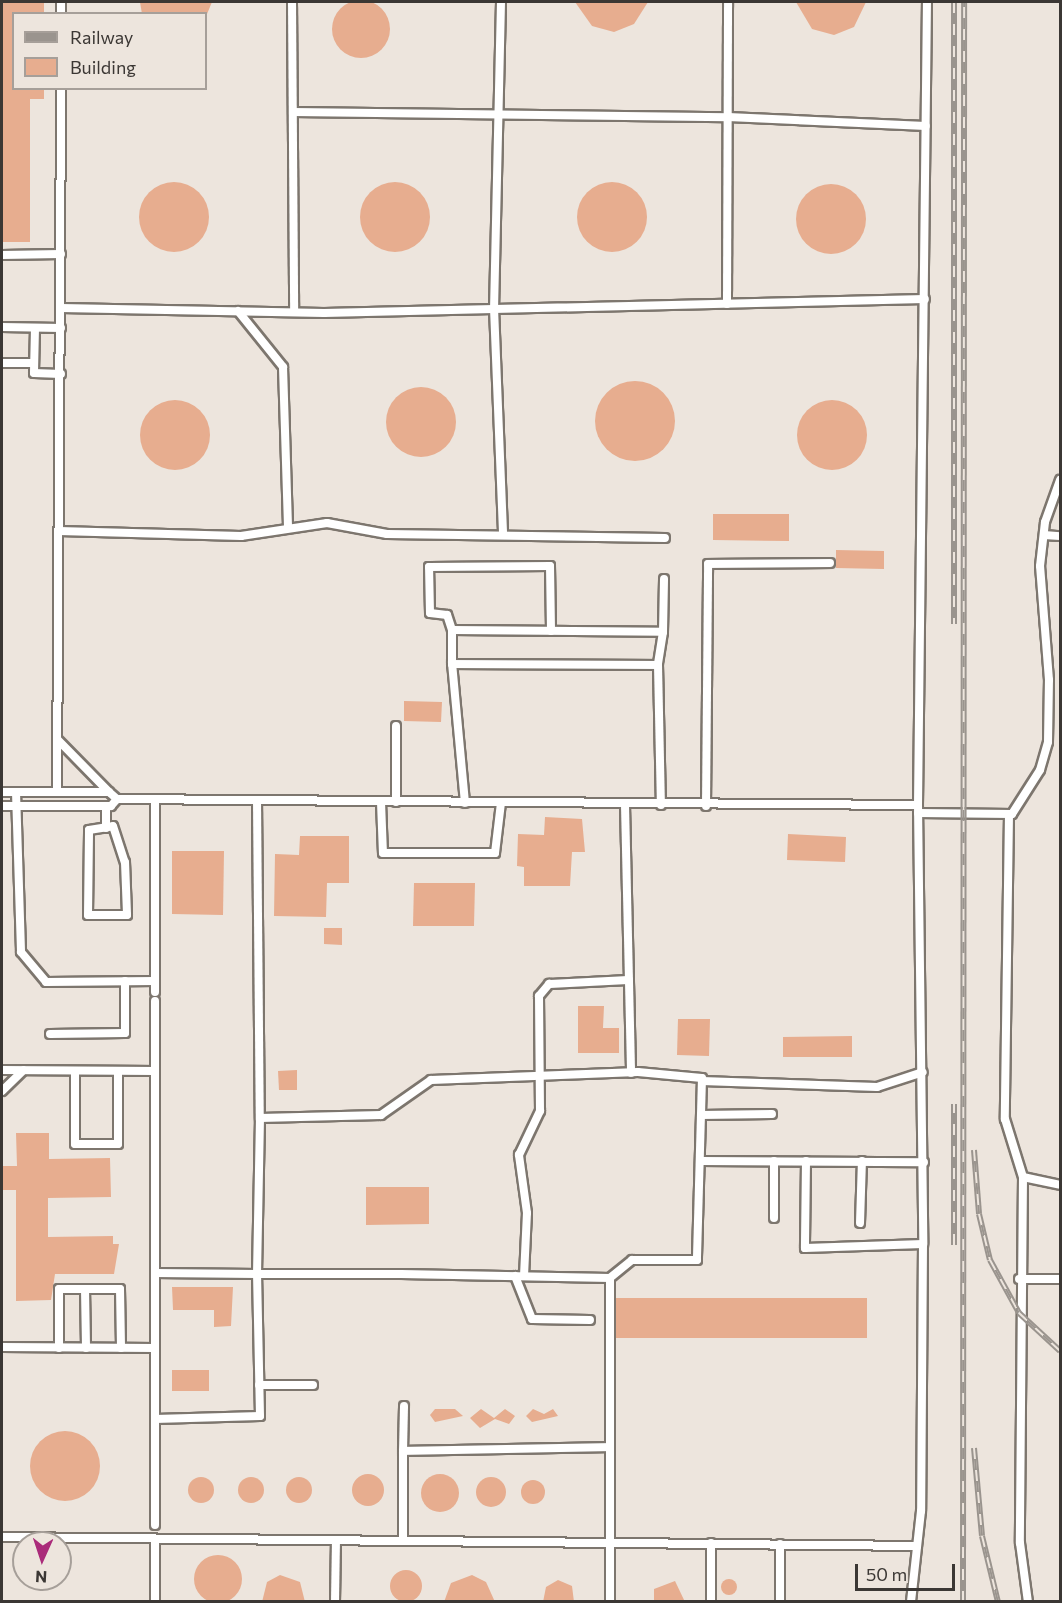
<!DOCTYPE html>
<style>
body{margin:0}
#map{position:relative;width:1062px;height:1603px;overflow:hidden;background:#ede5dd;font-family:Commissioner,sans-serif}
div>[style]{position:absolute}
[style*='--x']{left:calc(var(--x)*1px);top:calc(var(--y)*1px);width:calc(var(--w)*1px);rotate:calc(var(--a)*1deg)}
.building>*{inset:0;background:#e7ad8f}
.round{border-radius:50%}
.roads{filter:drop-shadow(2px 0 #7d766e) drop-shadow(-2px 0 #7d766e) drop-shadow(0 2px #7d766e) drop-shadow(0 -2px #7d766e)}
.service>*{height:8px;margin:-4px;padding:0 4px;transform-origin:4px;border-radius:4px;background:#fff}
.rail>*{height:6px;margin-top:-3px;transform-origin:0;background:repeating-linear-gradient(90deg,#ede5dd 0 11px,#9a948e 0 22px);box-sizing:border-box;border-block:2px solid #9a948e}
span{translate:-50% -50%;white-space:nowrap;text-align:center;line-height:1.15;-webkit-text-stroke:4.5px #ede5dd;paint-order:stroke}
.frame{position:absolute;inset:0;border:3px solid #3b3734;pointer-events:none}
.legend{position:absolute;left:12px;top:12px;width:195px;height:78px;box-sizing:border-box;background:#ede5dd;border:2px solid #a69f99;margin:0;padding:8px 10px;list-style:none;font-size:18px;color:#3b3734}
.legend li{display:flex;align-items:center;gap:12px;height:30px}
.legend b{width:30px;border:2px solid #a69f99}
.north{position:absolute;left:12px;top:1531px;width:60px;height:60px;box-sizing:border-box;background:#ede5dd;border:2px solid #a69f99;border-radius:50%;rotate:183deg;font-size:16px;font-weight:700;line-height:24px;text-align:center;color:#3b3734}
.north::after{content:'';display:block;margin:auto;width:21px;height:27px;background:#aa2b7a;clip-path:polygon(50% 0,100% 100%,50% 72%,0 100%)}
.scale{position:absolute;left:855px;top:1564px;width:100px;height:27px;box-sizing:border-box;border:3px solid #3b3734;border-top:0;padding-left:8px;font-size:18px;line-height:21px;white-space:nowrap;color:#3b3734;-webkit-text-stroke:4px #ede5dd;paint-order:stroke}
</style>
<div id="map">
<div class="building">
<div class="round" style="left:332px;top:0;width:58px;height:58px"></div>
<div style="clip-path:polygon(2px 2px,44px 2px,44px 14px,14px 14px,14px 88px,44px 88px,44px 99px,30px 99px,30px 242px,2px 242px)"></div>
<div style="clip-path:polygon(140px 2px,212px 2px,207px 14px,142px 14px)"></div>
<div style="clip-path:polygon(575px 2px,648px 2px,634px 24px,614px 32px,592px 26px)"></div>
<div style="clip-path:polygon(796px 2px,866px 2px,854px 27px,834px 35px,812px 29px)"></div>
<div class="round" style="left:577px;top:182px;width:70px;height:70px"></div>
<div class="round" style="left:139px;top:182px;width:70px;height:70px"></div>
<div class="round" style="left:360px;top:182px;width:70px;height:70px"></div>
<div class="round" style="left:796px;top:184px;width:70px;height:70px"></div>
<div class="round" style="left:595px;top:381px;width:80px;height:80px"></div>
<div class="round" style="left:386px;top:387px;width:70px;height:70px"></div>
<div class="round" style="left:797px;top:400px;width:70px;height:70px"></div>
<div class="round" style="left:140px;top:400px;width:70px;height:70px"></div>
<div style="clip-path:polygon(713px 514px,789px 514px,789px 541px,713px 540px)"></div>
<div style="clip-path:polygon(836px 550px,884px 551px,884px 569px,836px 568px)"></div>
<div style="clip-path:polygon(404px 701px,442px 702px,441px 722px,404px 721px)"></div>
<div style="clip-path:polygon(545px 817px,582px 819px,585px 852px,572px 852px,570px 886px,524px 886px,524px 867px,517px 866px,518px 834px,544px 835px)"></div>
<div style="clip-path:polygon(788px 834px,846px 837px,845px 862px,787px 860px)"></div>
<div style="clip-path:polygon(300px 836px,349px 836px,349px 883px,327px 883px,326px 917px,274px 916px,275px 854px,299px 855px)"></div>
<div style="clip-path:polygon(172px 851px,224px 851px,223px 915px,172px 914px)"></div>
<div style="clip-path:polygon(414px 883px,475px 883px,474px 926px,413px 926px)"></div>
<div style="clip-path:polygon(324px 928px,342px 928px,342px 945px,324px 944px)"></div>
<div style="clip-path:polygon(578px 1006px,604px 1006px,603px 1028px,619px 1028px,619px 1053px,578px 1053px)"></div>
<div style="clip-path:polygon(678px 1019px,710px 1019px,709px 1056px,677px 1055px)"></div>
<div style="clip-path:polygon(852px 1036px,852px 1057px,783px 1057px,783px 1037px)"></div>
<div style="clip-path:polygon(297px 1070px,297px 1090px,279px 1090px,278px 1071px)"></div>
<div style="clip-path:polygon(16px 1133px,49px 1133px,49px 1159px,110px 1158px,111px 1197px,48px 1198px,48px 1237px,113px 1236px,113px 1244px,119px 1244px,114px 1274px,55px 1274px,51px 1300px,16px 1301px,16px 1190px,2px 1190px,2px 1166px,17px 1166px)"></div>
<div style="clip-path:polygon(366px 1187px,429px 1187px,429px 1224px,366px 1225px)"></div>
<div style="clip-path:polygon(172px 1287px,233px 1287px,231px 1326px,214px 1327px,214px 1310px,173px 1310px)"></div>
<div style="clip-path:polygon(616px 1298px,867px 1298px,867px 1338px,616px 1338px)"></div>
<div style="clip-path:polygon(172px 1370px,209px 1370px,209px 1391px,172px 1391px)"></div>
<div style="clip-path:polygon(435px 1409px,455px 1409px,463px 1416px,435px 1422px,430px 1415px)"></div>
<div style="clip-path:polygon(481px 1409px,494px 1418px,505px 1409px,515px 1416px,509px 1424px,495px 1419px,480px 1428px,470px 1418px)"></div>
<div style="clip-path:polygon(533px 1409px,544px 1414px,553px 1409px,558px 1416px,532px 1422px,526px 1416px)"></div>
<div class="round" style="left:30px;top:1431px;width:70px;height:70px"></div>
<div class="round" style="left:352px;top:1474px;width:32px;height:32px"></div>
<div class="round" style="left:421px;top:1474px;width:38px;height:38px"></div>
<div class="round" style="left:476px;top:1477px;width:30px;height:30px"></div>
<div class="round" style="left:286px;top:1477px;width:26px;height:26px"></div>
<div class="round" style="left:188px;top:1477px;width:26px;height:26px"></div>
<div class="round" style="left:238px;top:1477px;width:26px;height:26px"></div>
<div class="round" style="left:521px;top:1480px;width:24px;height:24px"></div>
<div class="round" style="left:194px;top:1555px;width:48px;height:48px"></div>
<div class="round" style="left:390px;top:1570px;width:32px;height:32px"></div>
<div style="clip-path:polygon(280px 1575px,300px 1582px,305px 1602px,262px 1602px,267px 1582px)"></div>
<div style="clip-path:polygon(472px 1575px,486px 1582px,495px 1602px,444px 1602px,451px 1583px)"></div>
<div class="round" style="left:721px;top:1579px;width:16px;height:16px"></div>
<div style="clip-path:polygon(558px 1580px,572px 1586px,574px 1602px,543px 1602px,546px 1587px)"></div>
<div style="clip-path:polygon(675px 1581px,685px 1602px,654px 1602px,654px 1589px)"></div>
</div>
<div class="roads">
<div class="service">
<div style="--x:292;--y:2;--w:310;--a:89.6"></div>
<div style="--x:501;--y:2;--w:306;--a:91.3"></div>
<div style="--x:494;--y:308;--w:227;--a:87.7"></div>
<div style="--x:61;--y:14;--w:12;--a:-90"></div>
<div style="--x:293;--y:112;--w:435;--a:0.7"></div>
<div style="--x:728;--y:117;--w:198;--a:2.6"></div>
<div style="--x:2;--y:255;--w:59;--a:-1"></div>
<div style="--x:727;--y:304;--w:302;--a:-89.8"></div>
<div style="--x:61;--y:308;--w:263;--a:1.1"></div>
<div style="--x:324;--y:313;--w:601;--a:-1.33"></div>
<div style="--x:238;--y:311;--w:72;--a:51.2"></div>
<div style="--x:283;--y:367;--w:160;--a:88.2"></div>
<div style="--x:2;--y:327;--w:59;--a:1"></div>
<div style="--x:35;--y:328;--w:45;--a:91.3"></div>
<div style="--x:34;--y:373;--w:27;--a:2"></div>
<div style="--x:2;--y:363;--w:32;--a:0"></div>
<div style="--x:59;--y:531;--w:182;--a:1.6"></div>
<div style="--x:241;--y:536;--w:87;--a:-8.6"></div>
<div style="--x:327;--y:523;--w:61;--a:10.4"></div>
<div style="--x:387;--y:534;--w:278;--a:0.8"></div>
<div style="--x:1044;--y:535;--w:16;--a:4"></div>
<div style="--x:452;--y:630;--w:16;--a:-108"></div>
<div style="--x:447;--y:615;--w:17;--a:-173"></div>
<div style="--x:430;--y:613;--w:46;--a:-91.2"></div>
<div style="--x:429;--y:567;--w:121;--a:-0.5"></div>
<div style="--x:550;--y:566;--w:65;--a:89.1"></div>
<div style="--x:663;--y:632;--w:53;--a:-88.9"></div>
<div style="--x:452;--y:664;--w:34;--a:-90"></div>
<div style="--x:452;--y:630;--w:211;--a:0.5"></div>
<div style="--x:663;--y:632;--w:33;--a:99"></div>
<div style="--x:396;--y:726;--w:76;--a:90"></div>
<div style="--x:58;--y:740;--w:73;--a:45.6"></div>
<div style="--x:2;--y:792;--w:107;--a:0"></div>
<div style="--x:109;--y:792;--w:11;--a:41"></div>
<div style="--x:117;--y:799;--w:801;--a:0.43"></div>
<div style="--x:918;--y:805;--w:439;--a:89.3"></div>
<div style="--x:923;--y:1244;--w:267;--a:90.4"></div>
<div style="--x:921;--y:1511;--w:92;--a:96.3"></div>
<div style="--x:16;--y:792;--w:160;--a:88.2"></div>
<div style="--x:21;--y:952;--w:39;--a:50"></div>
<div style="--x:46;--y:982;--w:109;--a:-0.5"></div>
<div style="--x:57;--y:792;--w:704;--a:-89.67"></div>
<div style="--x:155;--y:800;--w:192;--a:90"></div>
<div style="--x:257;--y:801;--w:317;--a:89.5"></div>
<div style="--x:381;--y:802;--w:51;--a:87.8"></div>
<div style="--x:383;--y:853;--w:112;--a:0"></div>
<div style="--x:495;--y:853;--w:50;--a:-83.2"></div>
<div style="--x:465;--y:803;--w:140;--a:-95.3"></div>
<div style="--x:452;--y:664;--w:206;--a:0.3"></div>
<div style="--x:658;--y:665;--w:140;--a:88.8"></div>
<div style="--x:625;--y:805;--w:268;--a:88.7"></div>
<div style="--x:918;--y:805;--w:803;--a:-89.36"></div>
<div style="--x:2;--y:806;--w:109;--a:0"></div>
<div style="--x:111;--y:806;--w:9;--a:-49"></div>
<div style="--x:706;--y:806;--w:242;--a:-89.5"></div>
<div style="--x:708;--y:564;--w:122;--a:-0.5"></div>
<div style="--x:918;--y:813;--w:94;--a:0.6"></div>
<div style="--x:1012;--y:814;--w:52;--a:-57.5"></div>
<div style="--x:1040;--y:770;--w:29;--a:-74"></div>
<div style="--x:1048;--y:742;--w:62;--a:-89.1"></div>
<div style="--x:1049;--y:680;--w:114;--a:-94.5"></div>
<div style="--x:1040;--y:566;--w:44;--a:-83.5"></div>
<div style="--x:1045;--y:522;--w:45;--a:-70.3"></div>
<div style="--x:1009;--y:814;--w:305;--a:90.8"></div>
<div style="--x:1005;--y:1119;--w:61;--a:72.8"></div>
<div style="--x:1023;--y:1177;--w:366;--a:90.5"></div>
<div style="--x:1020;--y:1543;--w:60;--a:82.3"></div>
<div style="--x:113;--y:826;--w:38;--a:72"></div>
<div style="--x:125;--y:862;--w:53;--a:87.8"></div>
<div style="--x:127;--y:915;--w:39;--a:180"></div>
<div style="--x:88;--y:915;--w:85;--a:-89.3"></div>
<div style="--x:89;--y:830;--w:24;--a:-9"></div>
<div style="--x:106;--y:828;--w:22;--a:-90"></div>
<div style="--x:50;--y:1034;--w:75;--a:-0.8"></div>
<div style="--x:125;--y:1033;--w:52;--a:-90"></div>
<div style="--x:2;--y:1070;--w:153;--a:0.4"></div>
<div style="--x:75;--y:1071;--w:73;--a:90"></div>
<div style="--x:75;--y:1144;--w:43;--a:0"></div>
<div style="--x:118;--y:1144;--w:73;--a:-90"></div>
<div style="--x:702;--y:1081;--w:175;--a:2"></div>
<div style="--x:877;--y:1087;--w:48;--a:-18.1"></div>
<div style="--x:2;--y:1091;--w:30;--a:-44"></div>
<div style="--x:701;--y:1115;--w:71;--a:-0.8"></div>
<div style="--x:700;--y:1161;--w:224;--a:0.3"></div>
<div style="--x:806;--y:1161;--w:87;--a:90.7"></div>
<div style="--x:805;--y:1248;--w:118;--a:-1.9"></div>
<div style="--x:1023;--y:1177;--w:38;--a:12"></div>
<div style="--x:774;--y:1218;--w:57;--a:-90"></div>
<div style="--x:860;--y:1223;--w:62;--a:-88.2"></div>
<div style="--x:515;--y:1276;--w:46;--a:68.4"></div>
<div style="--x:532;--y:1319;--w:58;--a:1"></div>
<div style="--x:524;--y:1276;--w:63;--a:-87.3"></div>
<div style="--x:527;--y:1213;--w:59;--a:-97.9"></div>
<div style="--x:519;--y:1155;--w:49;--a:-64.5"></div>
<div style="--x:540;--y:1111;--w:115;--a:-90.5"></div>
<div style="--x:539;--y:996;--w:16;--a:-50"></div>
<div style="--x:549;--y:984;--w:80;--a:-2.9"></div>
<div style="--x:610;--y:1278;--w:324;--a:90"></div>
<div style="--x:1019;--y:1279;--w:41;--a:0"></div>
<div style="--x:85;--y:1289;--w:59;--a:89"></div>
<div style="--x:2;--y:1347;--w:153;--a:0.4"></div>
<div style="--x:59;--y:1348;--w:59;--a:-90"></div>
<div style="--x:59;--y:1289;--w:61;--a:0"></div>
<div style="--x:120;--y:1289;--w:59;--a:89"></div>
<div style="--x:259;--y:1385;--w:54;--a:0"></div>
<div style="--x:155;--y:1419;--w:105;--a:-1.6"></div>
<div style="--x:260;--y:1416;--w:142;--a:-91.2"></div>
<div style="--x:257;--y:1274;--w:156;--a:-88.9"></div>
<div style="--x:260;--y:1118;--w:121;--a:-1.4"></div>
<div style="--x:381;--y:1115;--w:61;--a:-35"></div>
<div style="--x:431;--y:1080;--w:207;--a:-2.2"></div>
<div style="--x:638;--y:1072;--w:64;--a:5.4"></div>
<div style="--x:702;--y:1078;--w:182;--a:91.6"></div>
<div style="--x:697;--y:1260;--w:65;--a:180"></div>
<div style="--x:632;--y:1260;--w:28;--a:141"></div>
<div style="--x:610;--y:1278;--w:209;--a:-178.9"></div>
<div style="--x:401;--y:1274;--w:144;--a:180"></div>
<div style="--x:257;--y:1274;--w:102;--a:-179.4"></div>
<div style="--x:403;--y:1451;--w:45;--a:-88.7"></div>
<div style="--x:155;--y:1525;--w:524;--a:-90"></div>
<div style="--x:2;--y:1537;--w:915;--a:0.56"></div>
<div style="--x:403;--y:1541;--w:90;--a:-90"></div>
<div style="--x:403;--y:1451;--w:207;--a:-1.1"></div>
<div style="--x:711;--y:1543;--w:59;--a:90"></div>
<div style="--x:155;--y:1602;--w:62;--a:-90"></div>
<div style="--x:335;--y:1602;--w:62;--a:-89.1"></div>
<div style="--x:780;--y:1602;--w:58;--a:-90"></div>
</div>
</div>
<div class="rail">
<div style="--x:954;--y:2;--w:622;--a:90"></div>
<div style="--x:974;--y:1150;--w:64;--a:85.5"></div>
<div style="--x:979;--y:1214;--w:47;--a:76.6"></div>
<div style="--x:990;--y:1260;--w:60;--a:61.3"></div>
<div style="--x:1019;--y:1313;--w:56;--a:42.8"></div>
<div style="--x:954;--y:1245;--w:141;--a:-90"></div>
<div style="--x:974;--y:1448;--w:88;--a:84.8"></div>
<div style="--x:982;--y:1536;--w:68;--a:76.4"></div>
<div style="--x:963;--y:1602;--w:1600;--a:-89.96"></div>
</div>
<div class="frame"></div>
<ul class="legend">
<li><b style="height:8px;background:#9a948e"></b>Railway</li>
<li><b style="height:16px;background:#e7ad8f"></b>Building</li>
</ul>
<div class="north">N</div>
<div class="scale">50 m</div>
</div>
